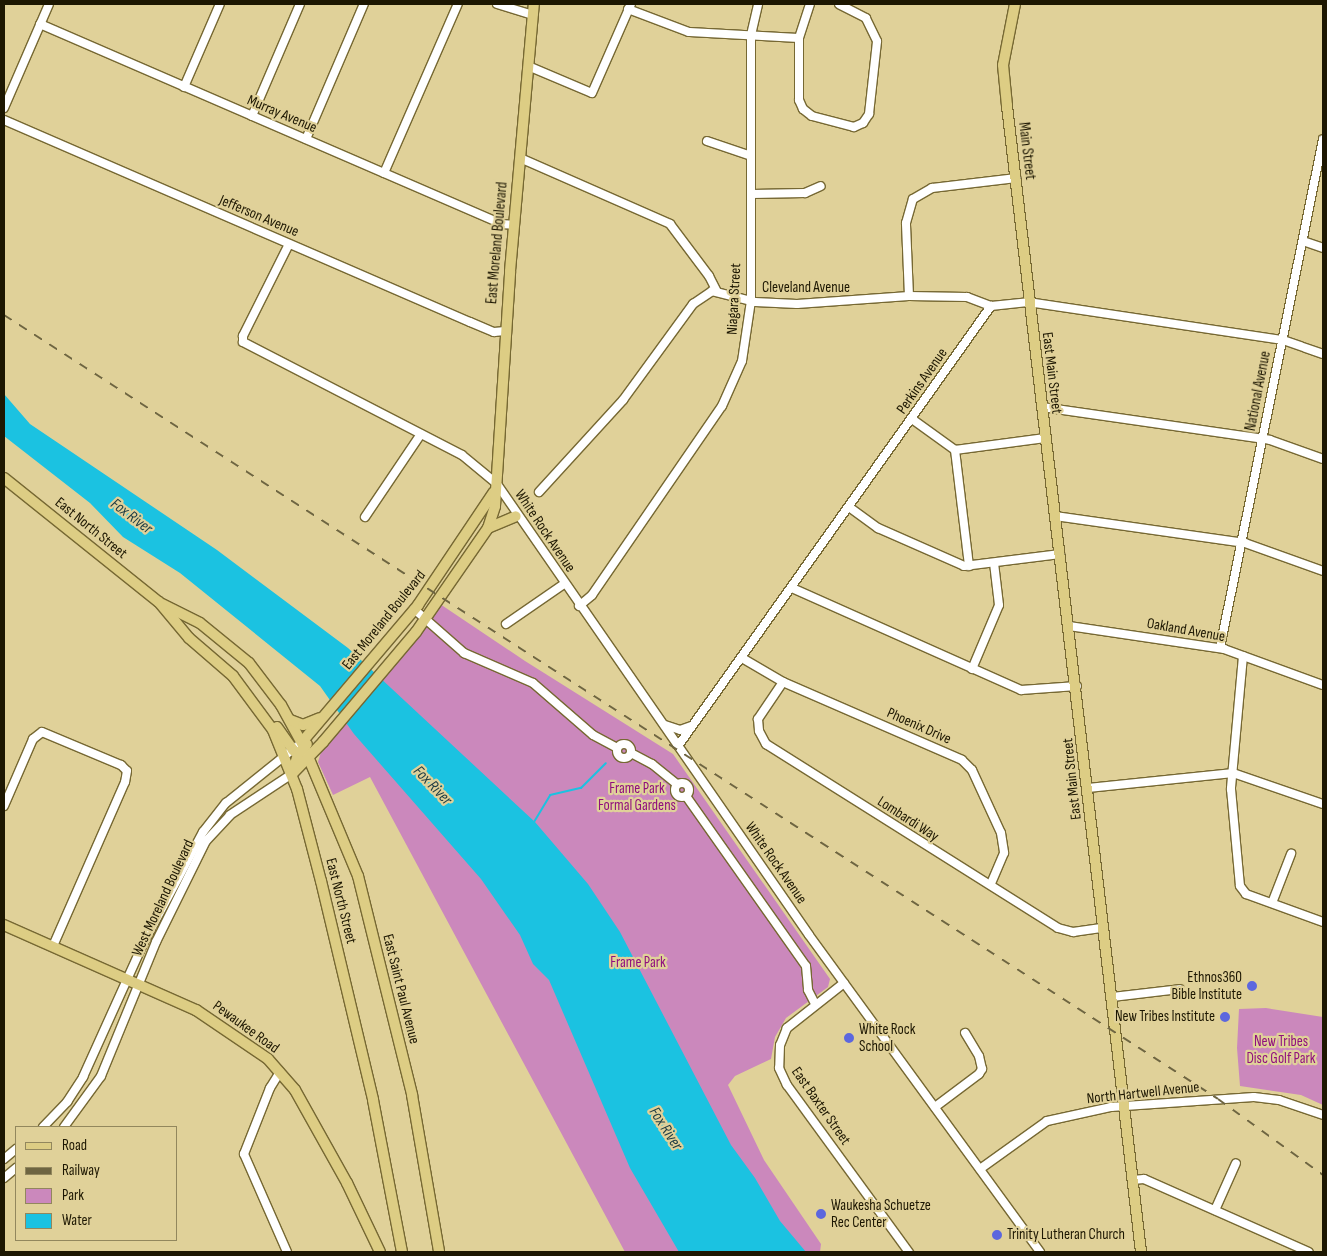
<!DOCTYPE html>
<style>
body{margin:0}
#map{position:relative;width:1327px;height:1256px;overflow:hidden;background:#e0d199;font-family:"Sofia Sans Condensed",sans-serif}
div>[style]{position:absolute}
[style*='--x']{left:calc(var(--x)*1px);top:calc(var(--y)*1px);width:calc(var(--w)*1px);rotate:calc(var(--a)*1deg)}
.green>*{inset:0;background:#cb88bc}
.water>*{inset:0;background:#1bc2e1}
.stream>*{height:2px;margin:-1px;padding:0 1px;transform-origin:1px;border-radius:1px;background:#1bc2e1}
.roads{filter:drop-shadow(1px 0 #766833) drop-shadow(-1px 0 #766833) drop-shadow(0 1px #766833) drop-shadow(0 -1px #766833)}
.minor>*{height:8px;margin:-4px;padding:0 4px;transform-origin:4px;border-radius:4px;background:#fff}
.minor>.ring{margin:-4px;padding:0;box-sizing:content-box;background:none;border:8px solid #fff;border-radius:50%}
.major>*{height:10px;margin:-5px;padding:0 5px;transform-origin:5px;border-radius:5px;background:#ddcd84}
.rail>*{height:2px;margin-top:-1px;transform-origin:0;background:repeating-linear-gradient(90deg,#6e6541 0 9px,transparent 0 18px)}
.dots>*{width:14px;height:14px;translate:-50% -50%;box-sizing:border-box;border:2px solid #e0d199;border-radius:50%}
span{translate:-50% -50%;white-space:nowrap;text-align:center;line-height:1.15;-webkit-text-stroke:4.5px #e0d199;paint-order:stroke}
.street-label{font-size:15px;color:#1d1702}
.park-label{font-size:15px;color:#900f7e}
.poi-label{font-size:15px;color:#1d1702}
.right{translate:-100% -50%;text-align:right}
.left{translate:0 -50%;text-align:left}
.water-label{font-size:16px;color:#1d3b43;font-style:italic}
.frame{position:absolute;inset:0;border:5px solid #1d1702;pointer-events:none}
.legend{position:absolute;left:15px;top:1126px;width:162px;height:115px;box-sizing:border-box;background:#e0d199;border:1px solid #92875d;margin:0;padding:6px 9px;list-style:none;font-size:15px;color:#1d1702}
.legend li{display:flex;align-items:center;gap:10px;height:25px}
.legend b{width:25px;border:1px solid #92875d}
</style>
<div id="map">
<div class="green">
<div style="clip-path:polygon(440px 604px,525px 661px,673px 754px,830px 979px,828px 987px,786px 1018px,775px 1037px,771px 1059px,735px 1076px,728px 1085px,764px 1160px,821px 1244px,820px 1252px,625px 1252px,370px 777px,333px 795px,318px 762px,321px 752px)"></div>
<div style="clip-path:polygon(1266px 1008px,1323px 1017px,1323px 1105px,1301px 1095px,1240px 1086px,1237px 1048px,1239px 1009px)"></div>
</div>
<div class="water">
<div style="clip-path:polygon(4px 394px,30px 424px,217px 550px,348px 648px,535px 822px,588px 884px,620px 932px,731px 1145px,755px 1178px,780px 1221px,806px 1252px,679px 1252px,630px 1168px,549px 980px,533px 964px,520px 935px,481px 879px,354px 734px,320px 686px,180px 573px,123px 537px,90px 503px,4px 436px)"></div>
</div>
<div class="stream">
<div style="--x:534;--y:822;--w:31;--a:-59"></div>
<div style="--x:550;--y:795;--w:32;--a:-13"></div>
<div style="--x:581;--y:788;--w:35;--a:-45"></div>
</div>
<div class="roads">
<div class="minor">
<div style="--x:497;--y:4;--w:38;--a:17"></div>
<div style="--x:810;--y:4;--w:36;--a:108"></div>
<div style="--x:799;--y:38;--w:62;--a:90"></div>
<div style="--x:799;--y:100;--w:10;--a:66"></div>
<div style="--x:803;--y:109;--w:11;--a:38"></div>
<div style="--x:812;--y:116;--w:43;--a:14.7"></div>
<div style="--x:854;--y:127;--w:10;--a:-24"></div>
<div style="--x:863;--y:123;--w:11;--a:-56"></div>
<div style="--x:869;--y:114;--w:73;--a:-83.7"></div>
<div style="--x:877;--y:41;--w:25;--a:-116"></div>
<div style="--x:866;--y:18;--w:30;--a:-153"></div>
<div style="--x:628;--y:9;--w:65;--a:20.7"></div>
<div style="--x:689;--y:32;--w:110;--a:3.1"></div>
<div style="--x:40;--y:24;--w:503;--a:23.41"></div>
<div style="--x:502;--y:224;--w:12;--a:5"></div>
<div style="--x:528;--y:66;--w:69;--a:22.9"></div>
<div style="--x:592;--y:93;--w:97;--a:-66.3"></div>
<div style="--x:184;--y:87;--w:90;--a:-66.6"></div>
<div style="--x:4;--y:108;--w:113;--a:-66.6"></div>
<div style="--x:252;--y:116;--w:122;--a:-66.8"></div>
<div style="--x:4;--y:120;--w:508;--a:23.44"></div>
<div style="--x:470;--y:322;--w:26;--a:23"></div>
<div style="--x:494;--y:332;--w:11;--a:-5"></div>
<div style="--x:306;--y:139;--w:147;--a:-66.8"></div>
<div style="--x:707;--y:141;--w:46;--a:18.8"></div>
<div style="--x:520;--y:158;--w:164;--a:23.7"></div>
<div style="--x:670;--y:224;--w:65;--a:53.1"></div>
<div style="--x:709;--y:276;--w:16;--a:63"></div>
<div style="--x:384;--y:173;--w:184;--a:-66.4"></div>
<div style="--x:752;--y:194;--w:53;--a:-1.1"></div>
<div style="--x:805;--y:193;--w:17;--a:-24"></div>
<div style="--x:1303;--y:241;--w:21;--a:19"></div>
<div style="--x:289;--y:244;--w:103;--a:116.6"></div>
<div style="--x:243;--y:336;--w:6;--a:90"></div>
<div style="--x:243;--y:342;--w:246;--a:27.3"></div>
<div style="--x:462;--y:455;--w:45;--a:39.6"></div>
<div style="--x:497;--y:484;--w:548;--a:55.32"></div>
<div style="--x:809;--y:935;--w:392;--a:53.9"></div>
<div style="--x:909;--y:296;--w:73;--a:-92.4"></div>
<div style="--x:906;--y:223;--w:25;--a:-74"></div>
<div style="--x:913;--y:199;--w:22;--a:-30"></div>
<div style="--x:932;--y:188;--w:85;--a:-6.8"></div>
<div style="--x:1042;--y:407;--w:230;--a:8.2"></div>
<div style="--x:1270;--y:440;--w:56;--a:19.7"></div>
<div style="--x:912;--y:419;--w:53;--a:35.8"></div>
<div style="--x:955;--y:450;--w:91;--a:-7.6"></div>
<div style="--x:955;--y:450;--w:117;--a:83.1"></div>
<div style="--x:539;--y:492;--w:125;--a:-47.6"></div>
<div style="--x:623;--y:400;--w:119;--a:-53.9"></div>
<div style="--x:693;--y:304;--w:23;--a:-34"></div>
<div style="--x:712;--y:291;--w:44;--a:14.3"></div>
<div style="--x:755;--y:302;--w:42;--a:2.7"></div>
<div style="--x:797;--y:304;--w:112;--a:-4.1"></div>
<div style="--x:909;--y:296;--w:58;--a:1"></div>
<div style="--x:967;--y:297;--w:26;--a:21"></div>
<div style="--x:991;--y:306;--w:37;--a:-6"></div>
<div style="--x:1028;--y:302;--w:258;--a:8.5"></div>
<div style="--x:1283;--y:340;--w:42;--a:19.3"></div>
<div style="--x:849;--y:507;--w:36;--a:36"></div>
<div style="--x:878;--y:528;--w:94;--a:23.8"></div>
<div style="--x:964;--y:566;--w:97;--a:-7.1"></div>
<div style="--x:1055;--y:516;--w:192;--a:8.1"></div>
<div style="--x:1245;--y:543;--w:83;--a:19.7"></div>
<div style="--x:365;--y:517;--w:100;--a:-56"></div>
<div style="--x:792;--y:588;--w:251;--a:24"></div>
<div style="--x:1021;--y:690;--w:56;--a:-4.1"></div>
<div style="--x:579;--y:606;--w:17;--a:-40"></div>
<div style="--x:592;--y:595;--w:229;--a:-55.5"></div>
<div style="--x:722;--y:406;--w:49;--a:-66"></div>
<div style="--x:742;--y:361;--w:61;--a:-81.5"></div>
<div style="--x:751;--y:301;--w:266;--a:-90"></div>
<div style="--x:751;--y:35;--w:32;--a:-77"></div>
<div style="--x:414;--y:609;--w:67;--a:41.3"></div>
<div style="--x:464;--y:653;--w:75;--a:23.5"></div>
<div style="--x:533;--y:683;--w:79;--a:40.9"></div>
<div style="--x:593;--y:735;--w:27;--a:28"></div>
<div style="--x:506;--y:624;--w:70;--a:-34.6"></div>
<div style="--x:1069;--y:626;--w:157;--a:8.4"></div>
<div style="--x:1224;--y:649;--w:105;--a:20"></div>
<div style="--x:1220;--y:648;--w:519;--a:-78.56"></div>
<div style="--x:1243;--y:656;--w:134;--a:95.2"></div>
<div style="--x:1231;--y:789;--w:97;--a:84.7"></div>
<div style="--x:1240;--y:886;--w:10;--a:53"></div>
<div style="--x:1246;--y:894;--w:82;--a:20"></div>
<div style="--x:742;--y:658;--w:48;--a:30.3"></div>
<div style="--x:783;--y:682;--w:195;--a:23.5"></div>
<div style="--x:962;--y:760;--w:14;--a:45"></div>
<div style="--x:972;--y:770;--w:69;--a:65.3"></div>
<div style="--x:1001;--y:833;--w:20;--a:81"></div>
<div style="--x:1004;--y:853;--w:34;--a:113"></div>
<div style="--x:972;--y:669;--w:69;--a:-67.1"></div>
<div style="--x:999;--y:605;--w:42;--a:-96.8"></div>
<div style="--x:783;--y:682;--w:45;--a:124"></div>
<div style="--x:758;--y:719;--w:12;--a:85"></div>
<div style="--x:759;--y:731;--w:15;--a:62"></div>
<div style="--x:766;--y:744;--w:345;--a:32.2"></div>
<div style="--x:1058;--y:928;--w:16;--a:15"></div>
<div style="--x:1073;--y:932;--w:30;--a:-8"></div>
<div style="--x:665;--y:725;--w:16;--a:18"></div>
<div style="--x:680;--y:730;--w:12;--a:-20"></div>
<div class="ring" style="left:617px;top:744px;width:6px;height:6px"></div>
<div style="--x:678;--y:746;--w:540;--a:-54.57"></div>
<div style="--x:631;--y:753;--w:24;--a:28"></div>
<div style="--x:652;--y:764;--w:32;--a:39"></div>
<div class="ring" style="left:675px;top:783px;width:6px;height:6px"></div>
<div style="--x:1088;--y:788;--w:146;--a:-5.9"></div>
<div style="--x:1233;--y:773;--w:95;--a:19"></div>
<div style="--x:686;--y:796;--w:208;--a:54.8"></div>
<div style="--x:806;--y:966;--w:24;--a:85"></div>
<div style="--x:808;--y:990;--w:16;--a:63"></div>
<div style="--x:4;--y:806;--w:73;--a:-66.6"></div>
<div style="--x:33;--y:739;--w:11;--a:-38"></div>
<div style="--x:42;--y:732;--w:86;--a:22.7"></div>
<div style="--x:121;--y:765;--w:8;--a:45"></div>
<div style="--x:127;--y:771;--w:11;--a:100"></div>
<div style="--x:125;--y:782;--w:179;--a:113.7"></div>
<div style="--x:1272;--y:903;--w:53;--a:-68.8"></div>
<div style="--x:844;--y:983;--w:73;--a:141.7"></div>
<div style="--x:787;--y:1028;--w:18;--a:112"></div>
<div style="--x:780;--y:1045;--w:23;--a:92"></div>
<div style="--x:779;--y:1068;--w:19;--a:65"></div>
<div style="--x:787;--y:1085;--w:207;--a:53.9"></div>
<div style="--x:1112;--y:997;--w:68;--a:-6.7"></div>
<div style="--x:280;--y:1072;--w:19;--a:122"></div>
<div style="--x:270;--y:1088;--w:71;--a:111.5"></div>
<div style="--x:244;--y:1154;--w:107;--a:66.3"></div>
<div style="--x:935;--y:1107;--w:55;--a:-36.9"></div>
<div style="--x:979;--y:1074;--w:6;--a:-59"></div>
<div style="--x:982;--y:1069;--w:13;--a:-103"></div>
<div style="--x:979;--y:1056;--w:27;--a:-121"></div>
<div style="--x:43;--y:1127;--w:35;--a:-46"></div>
<div style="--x:67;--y:1102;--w:30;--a:-57"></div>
<div style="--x:83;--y:1077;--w:150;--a:-65.7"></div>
<div style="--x:145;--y:940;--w:123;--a:-61.8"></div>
<div style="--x:203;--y:832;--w:37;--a:-52"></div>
<div style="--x:226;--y:803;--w:90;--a:-38.7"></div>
<div style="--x:64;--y:1127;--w:63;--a:-54"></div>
<div style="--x:101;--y:1076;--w:145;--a:-67.7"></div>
<div style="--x:156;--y:942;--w:113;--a:-63.7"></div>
<div style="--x:206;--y:841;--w:35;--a:-47"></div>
<div style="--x:230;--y:815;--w:74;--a:-33.5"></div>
<div style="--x:4;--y:1159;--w:16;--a:-40"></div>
<div style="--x:980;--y:1169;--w:82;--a:-35.6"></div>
<div style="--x:1047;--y:1121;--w:66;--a:-12.3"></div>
<div style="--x:1111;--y:1107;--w:143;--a:-4"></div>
<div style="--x:1254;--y:1097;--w:25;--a:7"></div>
<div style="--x:1279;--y:1100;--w:46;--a:18.8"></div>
<div style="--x:4;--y:1178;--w:16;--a:-40"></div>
<div style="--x:1132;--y:1180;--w:12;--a:-5"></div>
<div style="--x:1144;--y:1179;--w:180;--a:23.9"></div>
<div style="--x:1215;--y:1210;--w:51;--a:-65.9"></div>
</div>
<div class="major">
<div style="--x:1015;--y:4;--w:62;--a:101.1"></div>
<div style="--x:1003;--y:65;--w:41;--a:84.4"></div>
<div style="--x:1007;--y:106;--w:1154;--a:83.33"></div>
<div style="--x:4;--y:478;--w:198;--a:38.7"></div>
<div style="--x:159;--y:602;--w:47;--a:50.2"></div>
<div style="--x:189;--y:638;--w:58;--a:40.8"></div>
<div style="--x:233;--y:676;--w:67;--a:53.5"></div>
<div style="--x:273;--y:730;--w:64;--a:67.9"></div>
<div style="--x:297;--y:789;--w:95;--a:75.4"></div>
<div style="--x:321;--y:881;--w:225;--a:76.6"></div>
<div style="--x:373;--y:1100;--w:155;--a:79.2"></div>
<div style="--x:488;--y:528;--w:30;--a:-23"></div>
<div style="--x:162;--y:604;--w:42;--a:26.6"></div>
<div style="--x:200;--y:623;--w:63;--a:39.2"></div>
<div style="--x:249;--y:663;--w:53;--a:52.7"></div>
<div style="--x:281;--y:705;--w:48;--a:61.3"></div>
<div style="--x:304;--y:747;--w:140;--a:67.3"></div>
<div style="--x:358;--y:876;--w:226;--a:76.1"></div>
<div style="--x:412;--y:1095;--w:159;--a:80.2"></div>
<div style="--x:290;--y:720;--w:14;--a:21"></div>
<div style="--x:303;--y:725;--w:18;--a:-22"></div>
<div style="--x:277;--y:727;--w:28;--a:55"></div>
<div style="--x:293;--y:750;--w:13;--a:39"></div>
<div style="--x:302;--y:742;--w:180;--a:-49.7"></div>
<div style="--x:418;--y:605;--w:136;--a:-56.1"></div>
<div style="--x:292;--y:773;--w:19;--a:-72"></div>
<div style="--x:298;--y:755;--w:14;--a:-51"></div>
<div style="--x:292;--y:774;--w:45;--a:-45.9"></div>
<div style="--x:323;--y:742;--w:144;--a:-49.8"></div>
<div style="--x:416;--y:632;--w:126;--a:-55.3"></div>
<div style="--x:488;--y:528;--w:23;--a:-72"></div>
<div style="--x:495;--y:506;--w:235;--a:-86.3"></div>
<div style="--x:510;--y:271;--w:268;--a:-84.9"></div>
<div style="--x:4;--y:925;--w:210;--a:23.9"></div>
<div style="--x:196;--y:1010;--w:87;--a:34.2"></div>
<div style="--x:268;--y:1059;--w:41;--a:48.9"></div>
<div style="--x:295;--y:1090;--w:107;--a:60.8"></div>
<div style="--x:347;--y:1183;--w:76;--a:64.4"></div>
</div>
</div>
<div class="rail">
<div style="--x:4;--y:315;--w:1445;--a:32.85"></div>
<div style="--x:1218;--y:1099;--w:130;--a:35.9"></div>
</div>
<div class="dots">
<div style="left:1252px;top:986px;background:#5c67de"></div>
<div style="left:1225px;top:1017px;background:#5c67de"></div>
<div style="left:849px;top:1038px;background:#5c67de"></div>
<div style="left:821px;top:1214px;background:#5c67de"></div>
<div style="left:997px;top:1235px;background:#5c67de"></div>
</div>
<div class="street-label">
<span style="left:282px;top:114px;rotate:23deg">Murray Avenue</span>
<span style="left:1027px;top:151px;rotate:83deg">Main Street</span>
<span style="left:259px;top:216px;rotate:23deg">Jefferson Avenue</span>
<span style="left:497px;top:243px;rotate:-85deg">East Moreland Boulevard</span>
<span style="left:806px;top:288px">Cleveland Avenue</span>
<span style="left:734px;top:299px;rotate:-87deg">Niagara Street</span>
<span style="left:1052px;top:373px;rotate:83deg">East Main Street</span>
<span style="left:922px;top:381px;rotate:-55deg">Perkins Avenue</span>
<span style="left:1258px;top:391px;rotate:-79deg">National Avenue</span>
<span style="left:91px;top:528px;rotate:39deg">East North Street</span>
<span style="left:545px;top:531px;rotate:56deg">White Rock Avenue</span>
<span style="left:384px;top:620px;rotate:-51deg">East Moreland Boulevard</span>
<span style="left:1186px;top:630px;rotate:10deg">Oakland Avenue</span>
<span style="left:919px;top:726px;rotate:24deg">Phoenix Drive</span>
<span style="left:1072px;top:779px;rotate:-96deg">East Main Street</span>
<span style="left:908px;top:819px;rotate:33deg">Lombardi Way</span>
<span style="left:776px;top:863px;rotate:55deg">White Rock Avenue</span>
<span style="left:163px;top:898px;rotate:-65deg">West Moreland Boulevard</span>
<span style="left:341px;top:901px;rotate:76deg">East North Street</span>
<span style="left:401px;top:989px;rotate:76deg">East Saint Paul Avenue</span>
<span style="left:246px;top:1027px;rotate:36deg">Pewaukee Road</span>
<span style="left:1143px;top:1093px;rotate:-6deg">North Hartwell Avenue</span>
<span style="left:821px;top:1106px;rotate:55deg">East Baxter Street</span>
</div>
<div class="park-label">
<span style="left:637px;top:797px">Frame Park<br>Formal Gardens</span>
<span style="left:638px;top:963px">Frame Park</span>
<span style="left:1281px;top:1050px">New Tribes<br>Disc Golf Park</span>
</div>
<div class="poi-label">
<span class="right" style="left:1242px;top:986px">Ethnos360<br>Bible Institute</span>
<span class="right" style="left:1215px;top:1017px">New Tribes Institute</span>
<span class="left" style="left:859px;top:1038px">White Rock<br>School</span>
<span class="left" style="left:831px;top:1214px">Waukesha Schuetze<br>Rec Center</span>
<span class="left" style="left:1007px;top:1235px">Trinity Lutheran Church</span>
</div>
<div class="water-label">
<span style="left:131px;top:517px;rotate:37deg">Fox River</span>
<span style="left:432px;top:786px;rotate:46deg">Fox River</span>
<span style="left:665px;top:1129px;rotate:57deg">Fox River</span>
</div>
<div class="frame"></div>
<ul class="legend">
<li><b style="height:6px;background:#ddcd84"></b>Road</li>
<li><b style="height:6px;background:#6e6541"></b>Railway</li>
<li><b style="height:14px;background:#cb88bc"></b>Park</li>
<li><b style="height:14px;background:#1bc2e1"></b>Water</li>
</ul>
</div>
